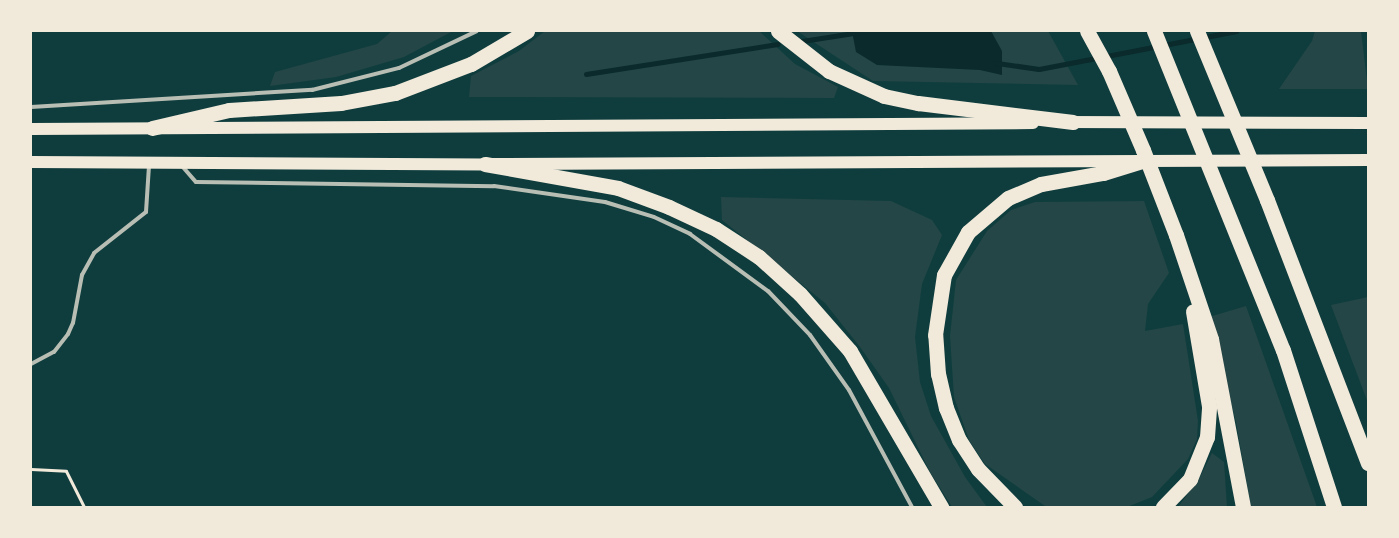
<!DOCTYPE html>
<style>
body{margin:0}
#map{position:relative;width:1399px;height:538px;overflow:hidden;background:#0f3d3e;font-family:Manrope,sans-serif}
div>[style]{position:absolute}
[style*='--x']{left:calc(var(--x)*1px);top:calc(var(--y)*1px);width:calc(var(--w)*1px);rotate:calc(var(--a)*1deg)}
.green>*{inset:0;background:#244646}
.water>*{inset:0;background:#0a2a2b}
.stream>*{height:5px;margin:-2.5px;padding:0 2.5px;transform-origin:2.5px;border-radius:2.5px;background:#0a2a2b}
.path>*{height:3px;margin:-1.5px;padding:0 1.5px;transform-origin:1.5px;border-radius:1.5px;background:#f1e9da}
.service>*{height:4px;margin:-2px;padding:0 2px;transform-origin:2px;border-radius:2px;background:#b8beb3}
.primary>*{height:12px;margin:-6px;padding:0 6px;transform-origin:6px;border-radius:6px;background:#f1e9da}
.motorway>*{height:15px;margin:-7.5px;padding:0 7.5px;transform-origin:7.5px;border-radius:7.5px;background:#f1e9da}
span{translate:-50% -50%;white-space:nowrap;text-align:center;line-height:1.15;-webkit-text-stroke:5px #f1e9da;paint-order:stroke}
.frame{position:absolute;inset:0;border:32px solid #f1e9da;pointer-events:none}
</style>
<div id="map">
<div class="green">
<div style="clip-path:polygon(392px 31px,453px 31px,404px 57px,336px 77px,270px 86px,275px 72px,377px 44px)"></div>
<div style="clip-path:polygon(545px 31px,759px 31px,795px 64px,838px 87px,834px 98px,469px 97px,471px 76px,519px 51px)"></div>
<div style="clip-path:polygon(797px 31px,1048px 31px,1078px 85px,873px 81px)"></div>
<div style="clip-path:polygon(1315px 31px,1361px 31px,1368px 89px,1279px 89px,1312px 41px)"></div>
<div style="clip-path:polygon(721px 197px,891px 201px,932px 220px,942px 235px,922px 284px,915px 337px,920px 382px,931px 416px,965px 477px,987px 507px,952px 507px,930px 472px,889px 388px,860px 347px,825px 303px,722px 220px)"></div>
<div style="clip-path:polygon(1144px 201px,1169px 273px,1148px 304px,1145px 331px,1183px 324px,1198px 421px,1197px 439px,1188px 459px,1152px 497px,1127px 507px,1045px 506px,985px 464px,969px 440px,954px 397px,950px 336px,956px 280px,987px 231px,1011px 210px,1035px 202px)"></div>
<div style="clip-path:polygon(1368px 297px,1368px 403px,1331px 305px)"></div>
<div style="clip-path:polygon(1246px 306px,1317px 507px,1251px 507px,1236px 422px,1209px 317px)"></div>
<div style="clip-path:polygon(1212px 453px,1224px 462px,1227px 507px,1178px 507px,1199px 479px)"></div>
</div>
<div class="water">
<div style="clip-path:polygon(852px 31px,991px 31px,1002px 51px,1002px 75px,980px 70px,877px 65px,856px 52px)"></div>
</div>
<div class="stream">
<div style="--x:802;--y:41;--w:65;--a:-8.9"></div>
<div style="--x:997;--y:63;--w:42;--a:8.1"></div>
<div style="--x:1039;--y:69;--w:201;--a:-10.9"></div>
<div style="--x:586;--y:74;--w:194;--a:-8.9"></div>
</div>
<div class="path">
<div style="--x:31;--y:469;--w:35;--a:3"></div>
<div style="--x:66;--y:471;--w:40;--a:63.4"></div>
</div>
<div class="service">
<div style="--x:31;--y:107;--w:282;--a:-3.5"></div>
<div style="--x:312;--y:90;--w:90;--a:-14.2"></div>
<div style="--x:399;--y:68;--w:86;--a:-25.4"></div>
<div style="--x:182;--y:166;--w:21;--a:49"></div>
<div style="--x:196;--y:182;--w:298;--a:0.8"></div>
<div style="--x:494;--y:186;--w:112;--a:8.2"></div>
<div style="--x:605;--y:202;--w:51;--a:17"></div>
<div style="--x:654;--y:217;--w:40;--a:25"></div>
<div style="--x:690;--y:234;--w:97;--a:36.2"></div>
<div style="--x:768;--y:291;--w:61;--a:46.3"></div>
<div style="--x:810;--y:335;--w:67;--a:54.7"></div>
<div style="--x:849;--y:390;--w:133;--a:61.7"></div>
<div style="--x:31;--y:364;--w:26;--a:-28"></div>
<div style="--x:54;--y:352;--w:23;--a:-52"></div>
<div style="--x:68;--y:334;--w:12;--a:-66"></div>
<div style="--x:73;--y:323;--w:49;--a:-79.4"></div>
<div style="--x:82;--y:275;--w:25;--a:-61"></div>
<div style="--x:94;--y:253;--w:66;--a:-38.3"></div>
<div style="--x:146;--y:212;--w:47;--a:-86.3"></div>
</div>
<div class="primary">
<div style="--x:1065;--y:122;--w:303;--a:0.2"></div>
<div style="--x:31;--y:129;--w:1002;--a:-0.34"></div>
<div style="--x:31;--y:162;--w:454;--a:0.3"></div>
<div style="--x:485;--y:164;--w:883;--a:-0.26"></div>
</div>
<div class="motorway">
<div style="--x:778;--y:31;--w:65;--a:38.1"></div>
<div style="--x:829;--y:71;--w:60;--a:24.4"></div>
<div style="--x:884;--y:96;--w:35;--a:12"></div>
<div style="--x:918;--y:103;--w:156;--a:7"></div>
<div style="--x:1087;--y:31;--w:46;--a:61.2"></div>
<div style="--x:1109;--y:71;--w:86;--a:66.7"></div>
<div style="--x:1143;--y:150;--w:91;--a:68.8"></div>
<div style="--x:1176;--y:235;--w:110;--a:71.4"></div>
<div style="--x:1211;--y:339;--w:171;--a:79.2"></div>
<div style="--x:1154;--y:31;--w:344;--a:68"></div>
<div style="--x:1283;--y:350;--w:165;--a:72"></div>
<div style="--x:1197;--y:31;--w:183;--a:67.5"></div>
<div style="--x:1267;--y:200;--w:282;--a:69"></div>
<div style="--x:152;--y:128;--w:79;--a:-13.2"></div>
<div style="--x:229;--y:110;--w:112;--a:-3.6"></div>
<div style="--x:341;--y:103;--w:55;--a:-10.5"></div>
<div style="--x:395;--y:93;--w:81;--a:-20.9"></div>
<div style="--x:471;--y:64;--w:65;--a:-30.5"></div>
<div style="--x:485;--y:164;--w:135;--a:10.2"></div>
<div style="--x:618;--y:188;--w:54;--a:20.4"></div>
<div style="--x:669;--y:207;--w:52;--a:25.1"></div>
<div style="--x:716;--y:229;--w:51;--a:33.1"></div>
<div style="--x:759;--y:257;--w:55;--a:42.1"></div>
<div style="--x:800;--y:294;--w:76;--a:48.7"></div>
<div style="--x:850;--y:351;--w:181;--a:59.7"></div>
<div style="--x:1015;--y:507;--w:53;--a:-134.2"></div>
<div style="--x:978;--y:469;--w:35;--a:-123"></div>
<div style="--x:959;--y:440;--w:35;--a:-112"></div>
<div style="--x:946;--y:408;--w:35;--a:-103"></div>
<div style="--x:938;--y:374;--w:39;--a:-94"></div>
<div style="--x:935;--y:335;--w:61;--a:-81.5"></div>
<div style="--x:944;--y:275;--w:49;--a:-60.8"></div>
<div style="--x:968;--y:232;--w:52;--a:-40.4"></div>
<div style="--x:1008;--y:198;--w:36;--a:-23"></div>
<div style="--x:1041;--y:184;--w:63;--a:-10.1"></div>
<div style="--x:1103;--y:173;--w:44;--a:-17.2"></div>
<div style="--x:1163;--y:507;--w:39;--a:-46"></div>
<div style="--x:1190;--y:479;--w:45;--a:-68"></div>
<div style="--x:1207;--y:437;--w:31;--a:-86"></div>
<div style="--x:1209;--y:406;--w:96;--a:-99.6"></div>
</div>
<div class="frame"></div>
</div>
